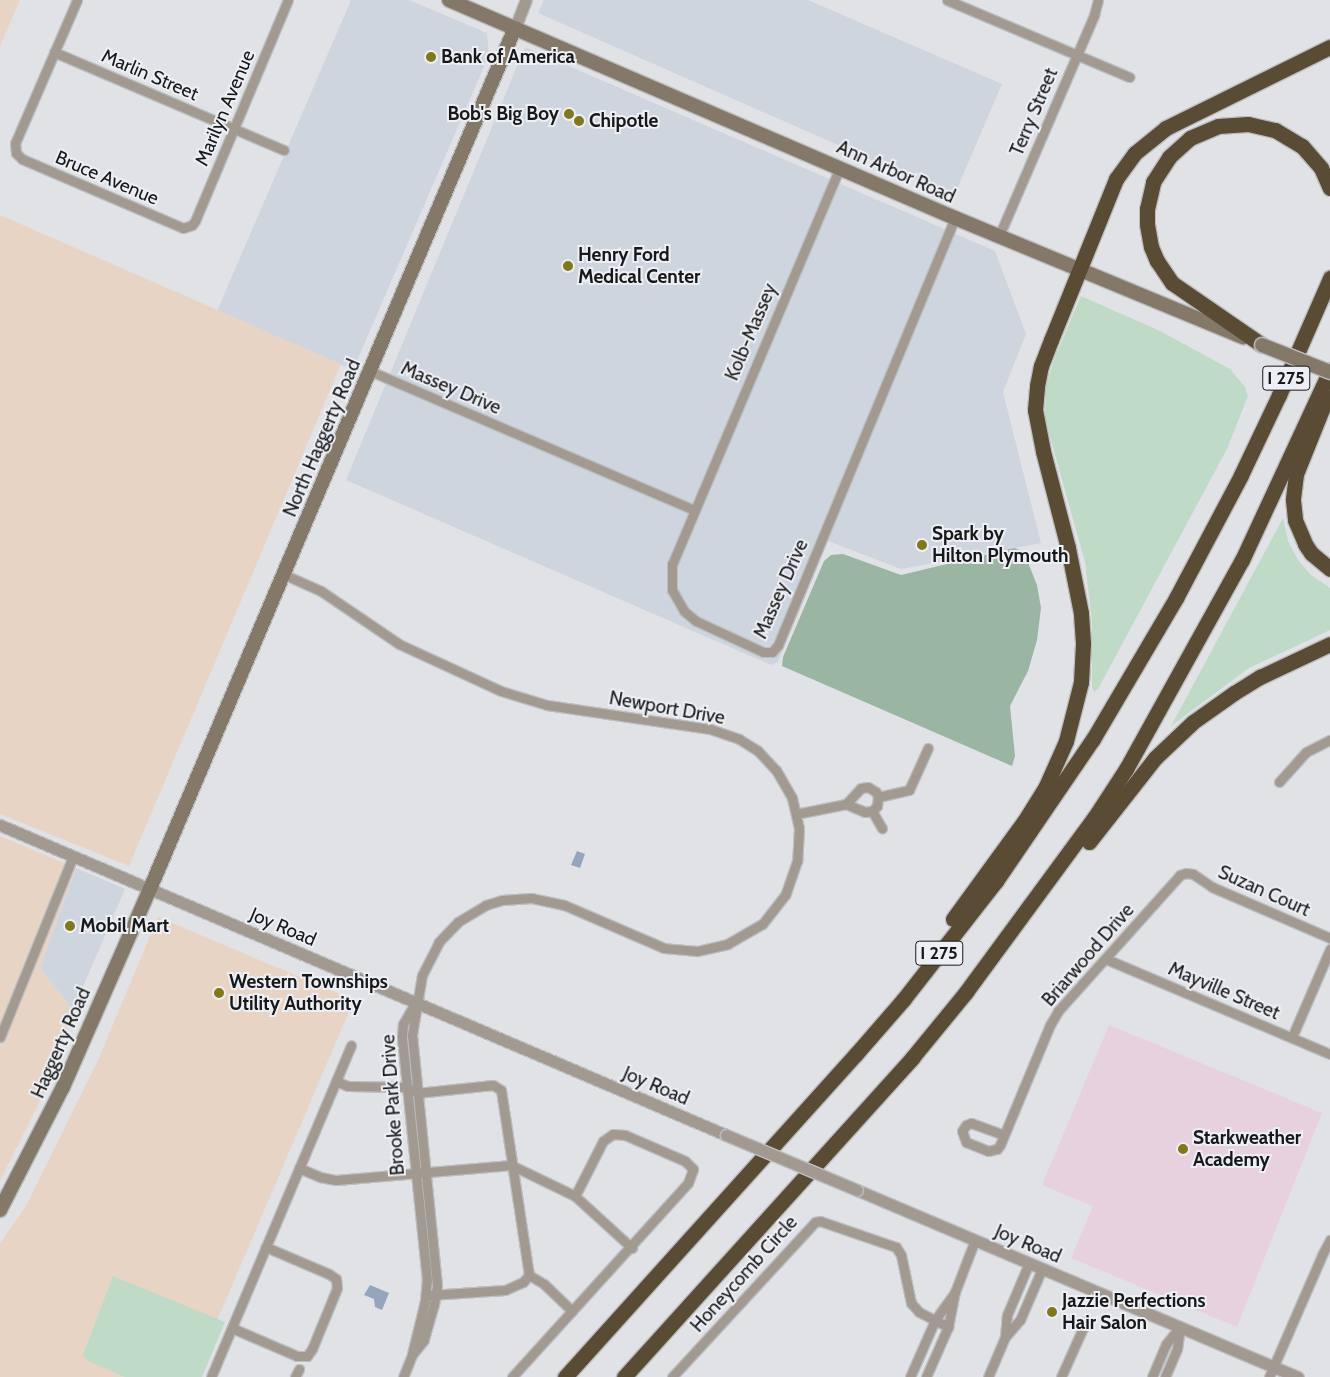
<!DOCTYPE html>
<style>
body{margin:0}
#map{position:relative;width:1330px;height:1377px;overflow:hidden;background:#e0e2e6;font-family:Cabin,sans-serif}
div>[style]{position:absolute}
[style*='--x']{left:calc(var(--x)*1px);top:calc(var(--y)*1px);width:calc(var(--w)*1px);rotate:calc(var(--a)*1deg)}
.built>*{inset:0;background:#ced5df}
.industrial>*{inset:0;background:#e8d4c5}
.education>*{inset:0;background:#e7d1df}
.green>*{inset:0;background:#c0dac8}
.forest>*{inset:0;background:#9ab5a2}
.water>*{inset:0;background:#95a5be}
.roads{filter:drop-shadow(1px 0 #bcbec1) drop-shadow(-1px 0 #bcbec1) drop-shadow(0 1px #bcbec1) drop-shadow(0 -1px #bcbec1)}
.minor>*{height:9px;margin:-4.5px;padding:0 4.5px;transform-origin:4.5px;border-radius:4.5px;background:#a29a90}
.tertiary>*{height:11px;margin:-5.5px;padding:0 5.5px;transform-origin:5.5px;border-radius:5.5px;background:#a29a90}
.secondary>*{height:14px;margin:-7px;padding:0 7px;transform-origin:7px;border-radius:7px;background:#847868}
.motorway>*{height:15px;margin:-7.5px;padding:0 7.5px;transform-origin:7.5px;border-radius:7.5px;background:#5a4b34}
.bridges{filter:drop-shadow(1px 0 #bcbec1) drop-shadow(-1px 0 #bcbec1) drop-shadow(0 1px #bcbec1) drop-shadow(0 -1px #bcbec1)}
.tertiary-bridge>*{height:11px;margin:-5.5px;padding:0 5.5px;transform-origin:5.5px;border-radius:5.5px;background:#a29a90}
.secondary-bridge>*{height:14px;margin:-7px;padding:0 7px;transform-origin:7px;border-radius:7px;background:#847868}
.dots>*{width:14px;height:14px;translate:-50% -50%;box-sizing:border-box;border:2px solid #edeff4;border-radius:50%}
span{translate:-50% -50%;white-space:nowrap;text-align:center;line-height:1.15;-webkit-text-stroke:4px #edeff4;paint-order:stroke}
.shield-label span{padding:1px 4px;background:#edeff4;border:1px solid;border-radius:4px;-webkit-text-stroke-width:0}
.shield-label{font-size:18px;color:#171819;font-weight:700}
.poi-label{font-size:19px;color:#171819;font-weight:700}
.left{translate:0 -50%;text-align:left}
.right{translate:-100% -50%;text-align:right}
.street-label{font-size:19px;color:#171819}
</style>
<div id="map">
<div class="built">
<div style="clip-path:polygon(351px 0,409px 0,487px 33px,489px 55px,353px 370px,217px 311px)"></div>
<div style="clip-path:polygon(544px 0,808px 0,1002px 84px,954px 196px,538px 13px)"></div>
<div style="clip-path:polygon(525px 47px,995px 251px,1026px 334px,1003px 392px,1041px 543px,901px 569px,828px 541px,778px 662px,771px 665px,346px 480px)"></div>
<div style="clip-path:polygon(76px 868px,125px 889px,73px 1010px,40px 968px)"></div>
</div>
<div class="industrial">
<div style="clip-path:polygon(0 0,20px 0,0 46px)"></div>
<div style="clip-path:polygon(0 215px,341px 364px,129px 866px,0 814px)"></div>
<div style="clip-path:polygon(0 836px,76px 868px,40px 968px,73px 1010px,49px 1083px,0 1181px)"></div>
<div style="clip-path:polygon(158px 917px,354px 1000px,193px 1377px,0 1377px,0 1243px,26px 1206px,99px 1058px)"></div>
</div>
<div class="education">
<div style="clip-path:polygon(1109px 1025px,1322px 1113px,1237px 1327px,1071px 1258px,1093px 1206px,1042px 1185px)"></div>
</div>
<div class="green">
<div style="clip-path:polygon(1081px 296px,1160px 331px,1230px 369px,1245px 387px,1248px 396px,1227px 449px,1098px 689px,1094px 692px,1092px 687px,1092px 621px,1085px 562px,1045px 419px,1046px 386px,1055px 357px)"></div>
<div style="clip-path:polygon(1283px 518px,1288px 541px,1298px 560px,1311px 575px,1330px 588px,1330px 630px,1249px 668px,1171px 726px)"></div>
<div style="clip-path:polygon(113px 1276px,225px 1322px,202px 1377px,125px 1377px,88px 1361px,83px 1355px)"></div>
</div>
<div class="forest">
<div style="clip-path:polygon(1014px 548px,1026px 552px,1027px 560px,1037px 585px,1041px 608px,1037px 640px,1028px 671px,1010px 706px,1015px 756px,1012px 766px,782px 666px,783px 657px,824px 561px,831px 555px,843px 554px,901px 575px)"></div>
</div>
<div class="water">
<div style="clip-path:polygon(577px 851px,585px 854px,580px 868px,571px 865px)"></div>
<div style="clip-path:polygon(370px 1285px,389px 1293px,382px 1310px,375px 1307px,374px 1299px,364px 1295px)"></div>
</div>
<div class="roads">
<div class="minor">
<div style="--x:77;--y:0;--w:156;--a:113.4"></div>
<div style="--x:15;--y:143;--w:10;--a:84"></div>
<div style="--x:16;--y:153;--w:8;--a:45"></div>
<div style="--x:22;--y:159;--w:175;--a:23.2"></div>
<div style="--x:183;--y:228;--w:9;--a:-18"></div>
<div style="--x:192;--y:225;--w:5;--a:-53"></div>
<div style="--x:195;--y:221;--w:240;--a:-67.2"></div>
<div style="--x:947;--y:0;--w:198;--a:22.9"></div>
<div style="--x:54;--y:52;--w:250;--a:23.1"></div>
<div style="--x:840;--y:167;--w:431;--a:112.9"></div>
<div style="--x:672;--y:564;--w:26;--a:90"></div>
<div style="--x:672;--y:590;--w:24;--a:60"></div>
<div style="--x:684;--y:611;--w:16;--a:40"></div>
<div style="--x:696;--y:621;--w:74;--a:24.8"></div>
<div style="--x:763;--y:652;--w:9;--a:0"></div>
<div style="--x:772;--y:652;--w:9;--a:-49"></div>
<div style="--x:778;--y:645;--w:462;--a:-67.5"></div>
<div style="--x:999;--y:236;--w:241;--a:-66.7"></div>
<div style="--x:1094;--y:15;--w:16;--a:-75"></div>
<div style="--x:370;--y:371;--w:353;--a:23.2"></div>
<div style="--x:283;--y:574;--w:42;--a:24.1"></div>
<div style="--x:321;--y:591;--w:94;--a:34.2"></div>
<div style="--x:399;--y:644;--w:112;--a:24.7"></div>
<div style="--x:501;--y:691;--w:48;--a:16.9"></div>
<div style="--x:547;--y:705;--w:165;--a:8.4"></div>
<div style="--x:710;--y:729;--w:31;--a:19"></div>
<div style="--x:739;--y:739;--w:22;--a:32"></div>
<div style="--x:758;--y:751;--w:26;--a:47"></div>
<div style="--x:776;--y:770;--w:32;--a:60"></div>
<div style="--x:792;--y:798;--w:31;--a:77"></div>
<div style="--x:799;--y:828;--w:33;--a:93"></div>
<div style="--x:797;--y:861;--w:36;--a:109"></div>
<div style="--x:785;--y:895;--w:37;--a:128"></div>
<div style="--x:762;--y:924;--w:39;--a:150"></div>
<div style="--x:728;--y:944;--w:32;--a:167"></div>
<div style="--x:697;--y:951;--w:33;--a:-175"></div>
<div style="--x:664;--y:948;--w:109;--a:-156.7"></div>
<div style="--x:564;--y:905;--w:34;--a:-168"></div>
<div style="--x:531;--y:898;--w:29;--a:176"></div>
<div style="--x:502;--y:900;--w:17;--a:163"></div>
<div style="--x:486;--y:905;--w:33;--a:149"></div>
<div style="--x:458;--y:922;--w:28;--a:134"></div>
<div style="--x:439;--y:942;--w:37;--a:117"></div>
<div style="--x:422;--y:975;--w:61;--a:99.5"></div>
<div style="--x:412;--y:1035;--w:252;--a:84.3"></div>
<div style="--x:437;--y:1286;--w:18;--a:99"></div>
<div style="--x:434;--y:1304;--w:37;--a:106"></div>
<div style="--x:424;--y:1340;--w:19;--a:129"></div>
<div style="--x:412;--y:1355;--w:24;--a:112"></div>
<div style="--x:1279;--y:782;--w:40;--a:-48"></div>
<div style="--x:1306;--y:752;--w:27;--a:-27"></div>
<div style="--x:868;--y:787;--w:9;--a:32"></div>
<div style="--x:876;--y:792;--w:5;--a:68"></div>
<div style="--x:878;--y:797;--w:9;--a:96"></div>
<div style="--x:877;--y:806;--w:7;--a:135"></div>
<div style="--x:872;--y:811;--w:7;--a:172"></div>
<div style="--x:865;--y:812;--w:21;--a:-157"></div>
<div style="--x:846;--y:804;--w:22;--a:-47"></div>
<div style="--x:861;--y:788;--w:7;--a:-8"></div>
<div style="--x:878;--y:797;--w:32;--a:-13"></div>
<div style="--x:909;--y:790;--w:46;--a:-65.7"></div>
<div style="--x:872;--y:811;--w:20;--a:60"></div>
<div style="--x:796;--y:814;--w:51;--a:-11.3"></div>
<div style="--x:1106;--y:959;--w:243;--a:23"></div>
<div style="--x:0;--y:1037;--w:195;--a:-68"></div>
<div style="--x:1292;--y:1037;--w:96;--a:-66.6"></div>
<div style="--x:336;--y:1081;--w:13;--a:23"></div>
<div style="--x:348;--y:1086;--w:59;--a:1"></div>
<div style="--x:407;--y:1087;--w:12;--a:31"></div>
<div style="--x:417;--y:1093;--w:76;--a:-6"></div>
<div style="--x:493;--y:1085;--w:9;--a:32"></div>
<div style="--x:501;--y:1090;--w:187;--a:81.4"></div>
<div style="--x:529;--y:1275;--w:17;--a:31"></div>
<div style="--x:544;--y:1284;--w:39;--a:44"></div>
<div style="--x:1004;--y:1135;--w:35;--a:-160"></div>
<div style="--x:971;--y:1123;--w:5;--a:158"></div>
<div style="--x:966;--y:1125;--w:7;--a:124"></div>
<div style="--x:962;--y:1131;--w:12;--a:70"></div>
<div style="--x:966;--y:1142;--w:24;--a:22"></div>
<div style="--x:988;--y:1151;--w:9;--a:-13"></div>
<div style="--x:997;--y:1149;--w:5;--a:-53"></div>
<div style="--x:1000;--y:1145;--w:130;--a:-67.4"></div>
<div style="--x:1050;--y:1025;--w:16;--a:-60"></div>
<div style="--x:1058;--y:1011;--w:183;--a:-48.1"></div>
<div style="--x:1180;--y:875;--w:6;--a:-18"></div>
<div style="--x:1186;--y:873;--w:7;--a:8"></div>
<div style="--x:1193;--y:874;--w:23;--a:34"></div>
<div style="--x:1212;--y:887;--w:129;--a:23.4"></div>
<div style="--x:299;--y:1168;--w:23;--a:23"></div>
<div style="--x:320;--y:1177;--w:16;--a:11"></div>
<div style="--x:336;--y:1180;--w:176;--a:-4.9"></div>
<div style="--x:511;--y:1165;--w:71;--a:25.8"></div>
<div style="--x:575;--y:1196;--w:77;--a:42.4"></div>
<div style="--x:430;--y:1295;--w:75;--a:-3.8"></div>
<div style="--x:505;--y:1290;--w:20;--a:-24"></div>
<div style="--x:523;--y:1282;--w:9;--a:-49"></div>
<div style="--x:232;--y:1328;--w:71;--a:23.3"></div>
<div style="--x:297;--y:1356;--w:10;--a:0"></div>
<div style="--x:307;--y:1356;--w:9;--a:-54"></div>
<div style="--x:312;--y:1349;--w:66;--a:-67.7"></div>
<div style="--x:337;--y:1288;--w:9;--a:-96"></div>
<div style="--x:336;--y:1279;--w:9;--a:-144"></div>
<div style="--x:329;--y:1274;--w:69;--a:-156.8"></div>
<div style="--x:1005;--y:1337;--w:22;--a:-85"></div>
<div style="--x:1007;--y:1315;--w:56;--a:-67.1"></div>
<div style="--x:412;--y:1354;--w:55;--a:-76.2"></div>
<div style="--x:425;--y:1301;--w:21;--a:-85"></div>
<div style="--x:427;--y:1280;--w:244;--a:-95.9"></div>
<div style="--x:402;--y:1037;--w:13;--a:-86"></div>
<div style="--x:403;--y:1024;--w:22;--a:-60"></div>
<div style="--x:211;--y:1377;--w:360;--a:-67.1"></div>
<div style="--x:295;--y:1377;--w:9;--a:-63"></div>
<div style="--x:512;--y:1377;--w:262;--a:-47.8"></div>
<div style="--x:688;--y:1183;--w:15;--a:-70"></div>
<div style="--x:693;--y:1169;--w:11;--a:-135"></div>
<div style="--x:685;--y:1161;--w:65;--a:-156.6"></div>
<div style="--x:625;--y:1135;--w:12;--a:-175"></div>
<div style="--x:613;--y:1134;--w:12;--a:145"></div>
<div style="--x:603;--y:1141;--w:62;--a:117"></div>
<div style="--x:672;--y:1377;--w:211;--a:-47.3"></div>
<div style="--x:815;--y:1222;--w:5;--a:-11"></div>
<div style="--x:820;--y:1221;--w:80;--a:18.9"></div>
<div style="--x:896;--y:1247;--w:9;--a:58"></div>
<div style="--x:901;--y:1255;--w:49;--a:78.2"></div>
<div style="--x:911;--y:1303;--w:12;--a:48"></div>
<div style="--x:919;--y:1312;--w:33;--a:27"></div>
<div style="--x:910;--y:1377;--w:62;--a:-66.3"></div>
<div style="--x:935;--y:1320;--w:34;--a:-54"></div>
<div style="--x:926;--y:1377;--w:55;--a:-66.3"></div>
<div style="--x:948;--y:1327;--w:36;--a:-79"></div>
<div style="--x:955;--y:1292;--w:56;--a:-69"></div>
<div style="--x:988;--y:1377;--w:43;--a:-67"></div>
<div style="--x:1005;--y:1337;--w:23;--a:-49"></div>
<div style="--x:1020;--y:1320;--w:56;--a:-66.7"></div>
<div style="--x:1061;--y:1377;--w:61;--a:-65.9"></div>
<div style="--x:1152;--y:1377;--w:36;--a:-67"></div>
<div style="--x:1166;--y:1344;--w:22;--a:-51"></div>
<div style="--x:1165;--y:1377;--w:30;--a:-67"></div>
<div style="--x:1177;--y:1349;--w:22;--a:-82"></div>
<div style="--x:1269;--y:1377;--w:135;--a:-66.5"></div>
<div style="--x:1323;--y:1253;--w:15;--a:-62"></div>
</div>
<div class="tertiary">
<div style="--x:515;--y:28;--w:30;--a:-69"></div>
<div style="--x:0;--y:825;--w:789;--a:23.12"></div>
<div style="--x:857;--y:1190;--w:479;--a:23"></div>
</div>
<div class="secondary">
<div style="--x:449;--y:0;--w:551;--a:23.31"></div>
<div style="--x:955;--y:218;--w:312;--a:22.5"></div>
<div style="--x:0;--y:1210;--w:138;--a:-62.9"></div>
<div style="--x:63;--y:1087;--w:216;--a:-66.3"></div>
<div style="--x:150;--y:889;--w:935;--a:-67.03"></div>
</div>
<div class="motorway">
<div style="--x:1262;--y:345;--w:109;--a:-145.4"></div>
<div style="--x:1172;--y:283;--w:27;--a:-124"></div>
<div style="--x:1157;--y:261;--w:15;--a:-113"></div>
<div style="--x:1151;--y:247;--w:23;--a:-100"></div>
<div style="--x:1147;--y:224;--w:15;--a:-90"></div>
<div style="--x:1147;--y:209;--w:28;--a:-77"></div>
<div style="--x:1153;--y:182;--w:30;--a:-57"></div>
<div style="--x:1169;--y:157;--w:28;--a:-42"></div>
<div style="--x:1190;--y:138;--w:30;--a:-23"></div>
<div style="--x:1218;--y:126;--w:30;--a:-4"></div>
<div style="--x:1248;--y:124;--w:28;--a:13"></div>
<div style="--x:1275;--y:130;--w:31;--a:31"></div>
<div style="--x:1302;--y:146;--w:29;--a:49"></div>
<div style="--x:1321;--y:168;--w:22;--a:66"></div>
<div style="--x:1327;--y:397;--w:83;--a:111.9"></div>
<div style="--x:1296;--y:474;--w:26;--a:97"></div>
<div style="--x:1293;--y:500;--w:20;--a:84"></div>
<div style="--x:1295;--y:520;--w:26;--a:67"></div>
<div style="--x:1305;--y:544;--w:11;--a:56"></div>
<div style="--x:1311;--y:553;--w:25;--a:40"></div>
<div style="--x:1089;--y:842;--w:107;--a:-51.8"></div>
<div style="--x:1155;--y:758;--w:52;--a:-43.5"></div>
<div style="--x:1193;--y:722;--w:50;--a:-35.3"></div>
<div style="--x:1234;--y:693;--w:31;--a:-32"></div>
<div style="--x:1260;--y:677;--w:77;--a:-25.2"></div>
<div style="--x:953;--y:919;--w:122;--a:-54"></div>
<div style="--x:1025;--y:820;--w:40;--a:-58"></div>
<div style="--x:1046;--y:786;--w:49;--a:-66"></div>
<div style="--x:1066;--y:741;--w:61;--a:-75.7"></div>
<div style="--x:1081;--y:682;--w:39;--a:-87"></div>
<div style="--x:1083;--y:643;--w:30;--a:-94"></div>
<div style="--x:1081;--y:613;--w:66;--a:-101.3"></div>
<div style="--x:1068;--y:548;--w:100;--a:-104.5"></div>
<div style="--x:1043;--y:451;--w:42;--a:-101"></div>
<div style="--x:1035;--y:410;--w:24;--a:-85"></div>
<div style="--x:1037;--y:386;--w:20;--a:-79"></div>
<div style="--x:1041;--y:366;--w:28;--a:-69"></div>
<div style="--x:1051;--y:340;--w:174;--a:-68"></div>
<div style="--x:1116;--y:179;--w:32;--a:-54"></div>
<div style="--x:1135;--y:153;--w:40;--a:-39"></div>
<div style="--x:1166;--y:128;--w:183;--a:-26.3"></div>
<div style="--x:565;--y:1377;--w:435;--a:-48"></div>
<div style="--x:856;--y:1054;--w:72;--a:-49"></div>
<div style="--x:903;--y:1000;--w:151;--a:-52"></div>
<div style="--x:996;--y:881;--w:172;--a:-55.7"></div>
<div style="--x:1093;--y:739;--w:164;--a:-59.5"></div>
<div style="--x:1176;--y:598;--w:139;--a:-62.1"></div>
<div style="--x:1241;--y:475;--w:89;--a:-64.6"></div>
<div style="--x:1279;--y:395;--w:128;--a:-66.4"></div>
<div style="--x:624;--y:1377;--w:430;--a:-47.9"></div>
<div style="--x:912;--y:1058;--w:85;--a:-50.7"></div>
<div style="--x:966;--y:992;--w:216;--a:-53.7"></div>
<div style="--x:1094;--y:818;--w:59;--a:-56.9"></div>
<div style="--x:1126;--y:769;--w:239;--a:-61"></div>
<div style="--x:1242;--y:560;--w:209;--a:-65.1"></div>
</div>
</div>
<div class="bridges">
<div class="tertiary-bridge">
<div style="--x:726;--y:1135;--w:142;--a:22.8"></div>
</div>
<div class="secondary-bridge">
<div style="--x:1262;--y:345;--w:73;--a:21.7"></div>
</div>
</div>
<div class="dots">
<div style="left:431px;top:57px;background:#81771b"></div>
<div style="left:569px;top:114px;background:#81771b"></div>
<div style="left:579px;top:121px;background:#81771b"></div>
<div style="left:568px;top:266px;background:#81771b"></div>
<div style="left:922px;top:545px;background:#81771b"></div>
<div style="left:70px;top:926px;background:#81771b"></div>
<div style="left:219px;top:993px;background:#81771b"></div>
<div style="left:1183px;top:1149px;background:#81771b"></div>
<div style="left:1052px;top:1312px;background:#81771b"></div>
</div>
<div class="shield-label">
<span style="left:1286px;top:378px">I 275</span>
<span style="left:939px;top:953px">I 275</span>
</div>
<div class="poi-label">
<span class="left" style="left:441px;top:57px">Bank of America</span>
<span class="right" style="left:559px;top:114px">Bob's Big Boy</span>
<span class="left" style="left:589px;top:121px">Chipotle</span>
<span class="left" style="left:578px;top:266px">Henry Ford<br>Medical Center</span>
<span class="left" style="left:932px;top:545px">Spark by<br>Hilton Plymouth</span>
<span class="left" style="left:80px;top:926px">Mobil Mart</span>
<span class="left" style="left:229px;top:993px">Western Townships<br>Utility Authority</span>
<span class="left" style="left:1193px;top:1149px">Starkweather<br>Academy</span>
<span class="left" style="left:1062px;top:1312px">Jazzie Perfections<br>Hair Salon</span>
</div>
<div class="street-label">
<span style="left:150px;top:75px;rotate:23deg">Marlin Street</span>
<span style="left:225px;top:108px;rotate:-67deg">Marilyn Avenue</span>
<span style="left:1034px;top:112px;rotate:-67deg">Terry Street</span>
<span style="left:896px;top:172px;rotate:24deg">Ann Arbor Road</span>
<span style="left:107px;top:178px;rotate:23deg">Bruce Avenue</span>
<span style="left:751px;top:332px;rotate:-67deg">Kolb-Massey</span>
<span style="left:451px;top:388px;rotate:23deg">Massey Drive</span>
<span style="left:322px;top:438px;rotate:-67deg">North Haggerty Road</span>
<span style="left:781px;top:589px;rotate:-66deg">Massey Drive</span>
<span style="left:667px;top:708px;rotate:10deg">Newport Drive</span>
<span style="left:1264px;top:891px;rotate:24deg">Suzan Court</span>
<span style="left:283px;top:927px;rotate:23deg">Joy Road</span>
<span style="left:1088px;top:955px;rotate:-49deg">Briarwood Drive</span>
<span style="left:1224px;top:991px;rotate:23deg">Mayville Street</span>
<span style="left:61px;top:1043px;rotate:-66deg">Haggerty Road</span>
<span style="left:656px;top:1086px;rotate:23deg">Joy Road</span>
<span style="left:393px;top:1105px;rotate:-94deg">Brooke Park Drive</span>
<span style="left:1028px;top:1244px;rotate:23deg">Joy Road</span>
<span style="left:744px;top:1274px;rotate:-48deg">Honeycomb Circle</span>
</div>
</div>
